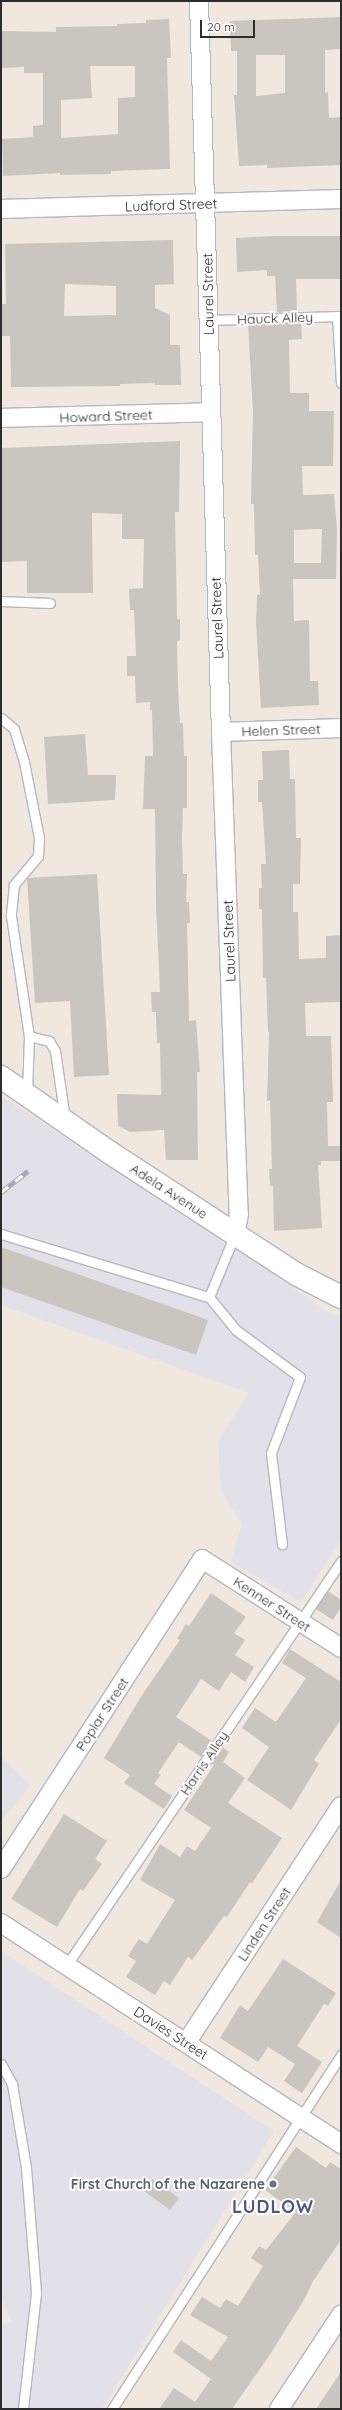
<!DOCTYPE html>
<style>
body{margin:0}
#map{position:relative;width:342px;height:2410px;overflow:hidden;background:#f0e8df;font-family:Quicksand,sans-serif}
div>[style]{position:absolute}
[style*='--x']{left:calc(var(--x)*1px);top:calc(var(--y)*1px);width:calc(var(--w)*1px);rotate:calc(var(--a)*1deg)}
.industrial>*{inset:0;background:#e2e0e8}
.building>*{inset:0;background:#cbc5bf}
.roads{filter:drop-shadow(1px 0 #b3b7c2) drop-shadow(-1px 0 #b3b7c2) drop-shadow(0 1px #b3b7c2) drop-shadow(0 -1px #b3b7c2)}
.service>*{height:9px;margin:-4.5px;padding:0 4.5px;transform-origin:4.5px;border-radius:4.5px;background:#fff}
.minor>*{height:18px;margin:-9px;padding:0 9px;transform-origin:9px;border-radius:9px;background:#fff}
.tertiary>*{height:22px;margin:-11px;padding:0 11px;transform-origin:11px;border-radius:11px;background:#fff}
.rail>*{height:4.5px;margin-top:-2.25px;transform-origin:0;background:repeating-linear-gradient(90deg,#fff 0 9px,#a1a6b9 0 18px);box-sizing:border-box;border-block:1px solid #a1a6b9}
.dots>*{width:11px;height:11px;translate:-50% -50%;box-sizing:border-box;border:2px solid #fff;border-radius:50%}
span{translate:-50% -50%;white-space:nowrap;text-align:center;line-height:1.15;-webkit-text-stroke:4px #fff;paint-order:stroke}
.street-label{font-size:14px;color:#2d2d2d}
.worship-label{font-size:14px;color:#5b616d;font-weight:700}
.right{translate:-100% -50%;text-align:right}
.district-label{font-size:18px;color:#495783;font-weight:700;letter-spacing:1px}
.frame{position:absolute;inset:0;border:2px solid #2d2d2d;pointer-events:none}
.scale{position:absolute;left:200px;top:20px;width:55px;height:18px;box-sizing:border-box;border:2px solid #2d2d2d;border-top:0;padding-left:5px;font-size:12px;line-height:14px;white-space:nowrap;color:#2d2d2d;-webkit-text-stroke:3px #fff;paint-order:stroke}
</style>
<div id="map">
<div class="industrial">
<div style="clip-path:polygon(1px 1096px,258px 1263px,328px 1312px,341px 1316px,341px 1540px,301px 1602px,231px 1562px,242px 1524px,221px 1491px,218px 1441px,249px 1393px,1px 1305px)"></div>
<div style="clip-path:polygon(1px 1756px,31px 1785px,1px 1821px)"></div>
<div style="clip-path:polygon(1px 1951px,274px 2131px,102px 2409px,1px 2409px,1px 2326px,11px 2322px,1px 2296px)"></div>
</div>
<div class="building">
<div style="clip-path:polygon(evenodd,341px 17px,341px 49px,325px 50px,325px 93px,328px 92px,329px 118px,341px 117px,341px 165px,267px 168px,267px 165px,239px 166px,234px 95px,237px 95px,237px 51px,231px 51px,230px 21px,341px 17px,256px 55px,285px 55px,285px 93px,256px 96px,256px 55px)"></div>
<div style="clip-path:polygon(evenodd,169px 19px,171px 58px,167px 58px,170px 169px,111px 171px,111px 174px,60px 175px,60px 173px,3px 176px,2px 139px,33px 137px,33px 126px,43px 125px,43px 73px,24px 73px,24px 67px,1px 68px,1px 31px,56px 32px,56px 27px,117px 26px,117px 24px,146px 23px,146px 20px,169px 19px,90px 66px,135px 66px,135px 97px,118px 98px,118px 134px,61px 138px,61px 100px,92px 98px,90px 66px)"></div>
<div style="clip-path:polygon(273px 236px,341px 236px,341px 279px,296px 279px,297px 311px,277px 312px,275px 276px,267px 276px,267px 270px,237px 272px,236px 238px)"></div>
<div style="clip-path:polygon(evenodd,173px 240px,174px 284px,155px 285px,155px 308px,170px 315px,170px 345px,180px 345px,181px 385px,155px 385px,155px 383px,120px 384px,120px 386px,11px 387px,10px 336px,1px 336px,1px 304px,6px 304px,5px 244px,173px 240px,65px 284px,116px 286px,116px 315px,64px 316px,65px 284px)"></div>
<div style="clip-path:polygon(evenodd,301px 323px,302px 339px,289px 340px,290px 393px,309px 393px,309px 411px,334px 411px,333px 466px,302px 466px,303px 495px,334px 494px,337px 529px,336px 579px,293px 579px,294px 621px,309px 620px,310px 681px,318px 681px,319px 705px,261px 708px,256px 622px,257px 595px,260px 595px,258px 555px,255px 555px,254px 504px,251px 504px,253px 412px,248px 325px,301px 323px,322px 529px,321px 563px,294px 563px,294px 530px,322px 529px)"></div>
<div style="clip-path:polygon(180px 441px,179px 512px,175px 512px,177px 619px,180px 619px,180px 640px,177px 641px,178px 688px,180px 723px,183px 723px,184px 756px,187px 756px,187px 808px,183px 808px,182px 837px,183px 874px,187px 874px,186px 902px,189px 902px,190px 923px,187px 923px,189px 1021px,196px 1020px,200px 1072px,197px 1072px,198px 1160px,166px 1160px,164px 1130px,130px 1132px,118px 1126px,117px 1094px,161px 1095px,160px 1043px,157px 1043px,156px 1012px,152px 1012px,151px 992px,160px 992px,156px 904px,155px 809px,143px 809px,145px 756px,153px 756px,152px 710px,150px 710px,150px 702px,136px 703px,135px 676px,127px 676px,127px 656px,136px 656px,134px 610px,130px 610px,129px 589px,143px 588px,144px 539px,122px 539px,122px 514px,92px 513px,93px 593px,27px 593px,27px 561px,1px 562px,1px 448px)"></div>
<div style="clip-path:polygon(85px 734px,88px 775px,116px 775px,115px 800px,48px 804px,44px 737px)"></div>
<div style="clip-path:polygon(289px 750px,290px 779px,295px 779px,296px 838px,301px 838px,300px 884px,293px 884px,293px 912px,298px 912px,299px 959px,326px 958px,326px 936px,341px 935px,341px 1002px,305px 1003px,306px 1036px,331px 1036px,333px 1102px,327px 1102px,328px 1146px,341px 1146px,341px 1161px,321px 1161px,321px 1165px,318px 1165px,322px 1228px,274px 1231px,273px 1186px,270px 1186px,269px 1169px,272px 1169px,270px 1100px,267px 1101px,269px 1032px,268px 1032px,266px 978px,263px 978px,262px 909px,259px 909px,259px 888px,262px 888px,261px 864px,266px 864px,262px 802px,258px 802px,258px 780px,263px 780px,262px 751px)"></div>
<div style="clip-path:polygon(97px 874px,109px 1075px,74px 1077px,70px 1001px,35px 1003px,27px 878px)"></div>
<div style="clip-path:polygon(1px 1247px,208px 1320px,196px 1355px,1px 1287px)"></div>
<div style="clip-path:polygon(328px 1591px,341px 1600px,341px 1607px,333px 1620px,316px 1609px)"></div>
<div style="clip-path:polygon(211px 1593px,246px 1617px,234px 1633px,245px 1640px,235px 1655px,254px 1667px,245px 1682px,231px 1672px,219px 1691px,201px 1679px,176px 1717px,212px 1741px,201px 1757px,179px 1742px,158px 1773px,161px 1775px,154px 1784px,172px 1796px,164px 1809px,124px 1783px,130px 1775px,104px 1758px,142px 1695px,180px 1640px,177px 1639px,186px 1624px,189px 1626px)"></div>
<div style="clip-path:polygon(290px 1649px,341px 1682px,341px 1719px,314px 1760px,319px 1764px,291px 1810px,247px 1780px,269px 1747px,242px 1728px,255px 1708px,276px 1722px,306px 1678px,282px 1663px)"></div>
<div style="clip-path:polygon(222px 1747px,229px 1752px,223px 1762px,245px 1778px,228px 1803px,282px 1838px,252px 1883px,250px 1882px,227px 1917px,224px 1916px,192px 1960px,188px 1957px,170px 1985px,164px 1981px,155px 1995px,126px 1977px,136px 1961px,128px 1956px,139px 1939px,147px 1944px,175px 1900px,140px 1880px,160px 1844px,180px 1857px,187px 1846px,195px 1851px,211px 1828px,184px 1810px,214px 1765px,211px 1763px)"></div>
<div style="clip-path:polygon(64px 1814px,107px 1841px,95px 1859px,102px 1864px,83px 1891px,80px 1889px,57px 1927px,11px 1899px)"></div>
<div style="clip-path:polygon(341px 1880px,341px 1938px,317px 1922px)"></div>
<div style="clip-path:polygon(283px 1959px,336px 1993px,328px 2006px,324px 2004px,297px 2046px,322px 2062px,302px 2093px,284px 2081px,295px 2064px,268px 2047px,258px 2062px,220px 2038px,240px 2005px,248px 2011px)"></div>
<div style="clip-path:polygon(296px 2147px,326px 2168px,330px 2162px,341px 2169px,341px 2240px,313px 2281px,305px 2298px,271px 2353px,232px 2409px,159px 2409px,174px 2388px,195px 2402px,211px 2379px,173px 2352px,181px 2340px,211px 2361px,228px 2337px,190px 2315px,202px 2297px,220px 2308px,226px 2299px,238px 2306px,263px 2266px,251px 2258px,259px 2246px,266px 2250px,296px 2212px,265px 2190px)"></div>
<div style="clip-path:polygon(152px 2179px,179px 2198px,170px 2210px,144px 2191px)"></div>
<div style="clip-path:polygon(341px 2372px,341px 2409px,316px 2409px,326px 2394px)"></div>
</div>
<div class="roads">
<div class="service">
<div style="--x:337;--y:316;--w:67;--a:86.6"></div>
<div style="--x:208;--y:320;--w:133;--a:-1.7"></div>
<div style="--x:1;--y:601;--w:49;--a:2.3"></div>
<div style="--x:1;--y:718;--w:17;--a:40"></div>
<div style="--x:14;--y:729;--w:34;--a:73"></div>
<div style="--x:24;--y:762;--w:77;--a:78.8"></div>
<div style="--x:39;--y:838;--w:18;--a:93"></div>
<div style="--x:38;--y:856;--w:38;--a:130"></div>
<div style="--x:14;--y:885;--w:31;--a:96"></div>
<div style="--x:11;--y:916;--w:121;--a:81.5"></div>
<div style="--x:29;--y:1036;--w:58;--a:92"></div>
<div style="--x:29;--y:1036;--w:21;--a:14"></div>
<div style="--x:49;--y:1041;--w:12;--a:59"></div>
<div style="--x:55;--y:1051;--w:69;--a:81.6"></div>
<div style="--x:1;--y:1234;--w:217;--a:16.9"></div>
<div style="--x:209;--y:1297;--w:43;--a:50.7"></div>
<div style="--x:236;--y:1330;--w:79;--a:36.3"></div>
<div style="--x:300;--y:1377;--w:81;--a:110.9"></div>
<div style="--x:271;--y:1453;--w:92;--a:83.1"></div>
<div style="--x:209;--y:1297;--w:68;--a:-67.6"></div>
<div style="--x:66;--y:1966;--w:490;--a:-55.8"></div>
<div style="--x:1;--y:2064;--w:23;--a:61"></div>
<div style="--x:12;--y:2084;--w:85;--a:80.5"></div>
<div style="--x:26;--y:2168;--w:125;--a:85.4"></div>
<div style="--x:36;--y:2293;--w:117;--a:96.4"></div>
<div style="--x:112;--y:2409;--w:422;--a:-57.1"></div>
</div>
<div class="minor">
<div style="--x:199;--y:1;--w:731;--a:88.28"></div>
<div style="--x:221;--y:732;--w:482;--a:87.9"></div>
<div style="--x:239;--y:1214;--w:20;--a:101"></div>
<div style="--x:1;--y:209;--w:340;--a:-1.7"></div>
<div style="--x:1;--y:418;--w:210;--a:-1.6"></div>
<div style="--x:221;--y:732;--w:120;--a:-1.9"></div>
<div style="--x:1;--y:1869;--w:369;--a:-57"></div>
<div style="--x:202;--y:1559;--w:165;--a:32.6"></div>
<div style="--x:1;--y:1923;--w:406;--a:33"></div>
<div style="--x:186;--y:2043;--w:283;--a:-56.8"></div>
<div style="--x:279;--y:2409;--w:113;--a:-56.6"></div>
</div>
<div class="tertiary">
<div style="--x:1;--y:1077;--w:131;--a:34.8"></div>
<div style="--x:109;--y:1152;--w:225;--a:33.1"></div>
<div style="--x:298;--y:1275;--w:48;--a:27.1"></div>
</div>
</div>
<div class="rail">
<div style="--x:1;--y:1192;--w:34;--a:-38"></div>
</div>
<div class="dots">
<div style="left:273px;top:2184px;background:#6b7280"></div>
</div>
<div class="street-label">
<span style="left:171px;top:205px;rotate:-2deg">Ludford Street</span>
<span style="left:208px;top:294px;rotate:-91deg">Laurel Street</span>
<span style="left:275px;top:318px;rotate:-2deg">Hauck Alley</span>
<span style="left:106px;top:416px;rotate:-2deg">Howard Street</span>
<span style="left:217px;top:618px;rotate:-92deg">Laurel Street</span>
<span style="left:281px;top:730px;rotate:-2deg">Helen Street</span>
<span style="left:229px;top:941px;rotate:-92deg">Laurel Street</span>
<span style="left:169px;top:1191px;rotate:33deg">Adela Avenue</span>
<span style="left:272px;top:1604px;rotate:33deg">Kenner Street</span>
<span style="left:102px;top:1714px;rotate:-57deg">Poplar Street</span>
<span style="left:204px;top:1763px;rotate:-56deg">Harris Alley</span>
<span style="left:264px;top:1924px;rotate:-57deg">Linden Street</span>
<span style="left:171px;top:2033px;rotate:33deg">Davies Street</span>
</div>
<div class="worship-label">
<span class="right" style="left:265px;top:2184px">First Church of the Nazarene</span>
</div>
<div class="district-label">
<span style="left:273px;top:2207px">LUDLOW</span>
</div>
<div class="frame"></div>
<div class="scale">20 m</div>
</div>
